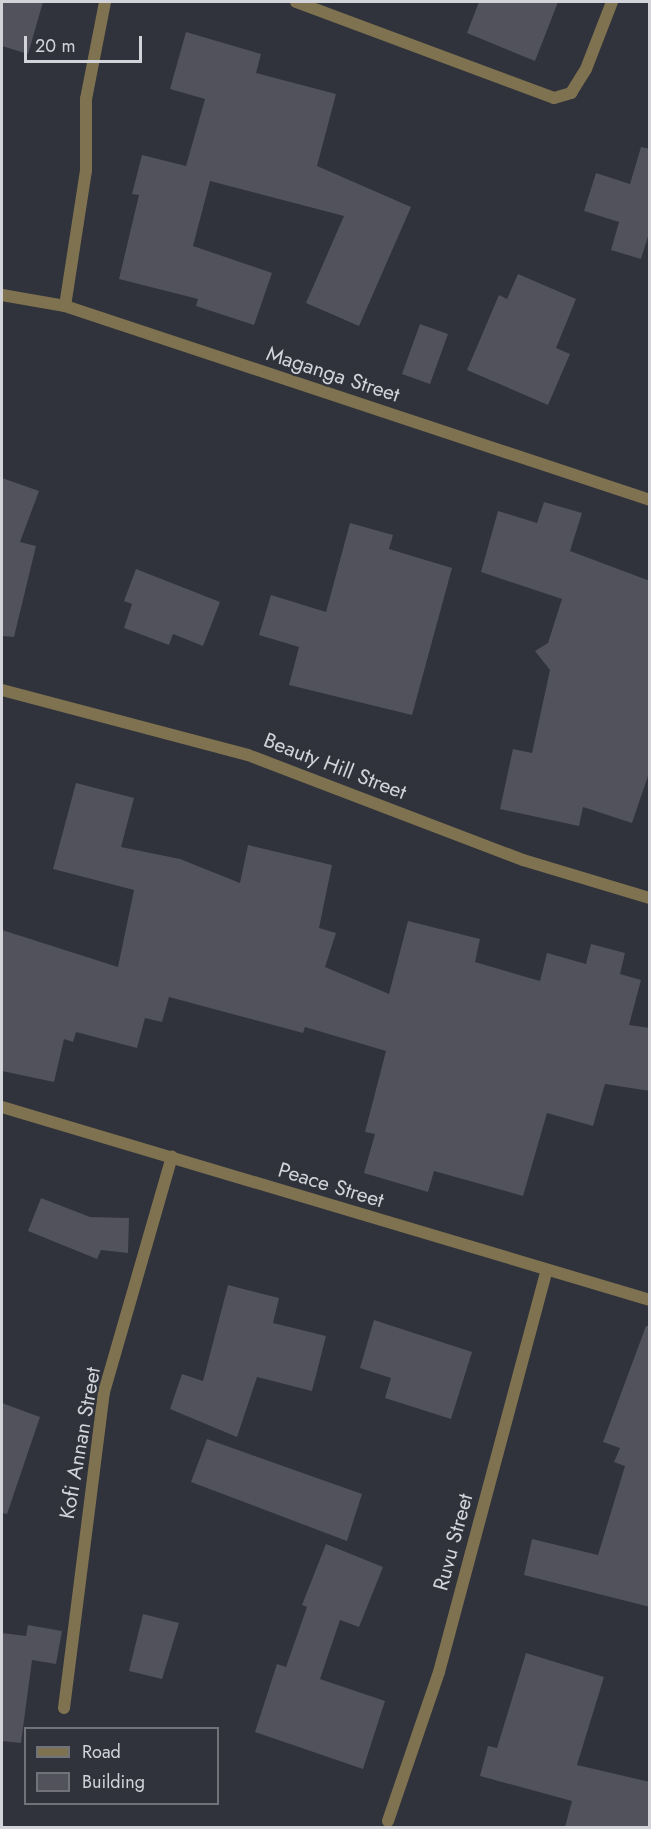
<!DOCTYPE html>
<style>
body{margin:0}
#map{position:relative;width:651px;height:1829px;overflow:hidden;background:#30333b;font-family:Jost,sans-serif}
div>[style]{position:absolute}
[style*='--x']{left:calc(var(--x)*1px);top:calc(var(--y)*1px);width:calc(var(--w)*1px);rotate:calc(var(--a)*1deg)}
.building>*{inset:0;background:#51525b}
.minor>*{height:12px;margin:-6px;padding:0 6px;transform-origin:6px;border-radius:6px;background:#7f7250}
.tertiary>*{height:12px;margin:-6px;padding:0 6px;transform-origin:6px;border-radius:6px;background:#7f7250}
span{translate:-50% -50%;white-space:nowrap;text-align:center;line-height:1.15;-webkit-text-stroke:4.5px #30333b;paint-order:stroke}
.street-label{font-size:21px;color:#d2d4d9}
.frame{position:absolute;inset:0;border:3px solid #d2d4d9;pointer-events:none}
.legend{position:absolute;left:24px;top:1727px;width:195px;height:78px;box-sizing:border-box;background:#30333b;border:2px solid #71737a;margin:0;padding:8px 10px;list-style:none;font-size:18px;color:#d2d4d9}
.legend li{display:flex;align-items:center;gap:12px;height:30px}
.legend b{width:30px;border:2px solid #71737a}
.scale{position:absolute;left:24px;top:36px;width:118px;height:27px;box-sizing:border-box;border:3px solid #d2d4d9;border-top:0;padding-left:8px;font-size:18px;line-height:21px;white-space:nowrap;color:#d2d4d9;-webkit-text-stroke:4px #30333b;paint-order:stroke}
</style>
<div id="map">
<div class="building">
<div style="clip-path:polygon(2px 2px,43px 2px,28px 54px,2px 46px)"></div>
<div style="clip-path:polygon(479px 2px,558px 2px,535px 61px,467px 33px)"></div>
<div style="clip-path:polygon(186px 32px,261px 54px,256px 73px,336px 94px,317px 166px,411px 207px,359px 326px,306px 303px,344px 216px,210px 181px,193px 246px,272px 273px,254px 325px,196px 306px,198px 299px,119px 279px,139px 195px,132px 194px,142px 155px,186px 166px,205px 99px,170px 89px)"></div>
<div style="clip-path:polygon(641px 147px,650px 149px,650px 230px,641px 259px,611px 250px,619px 222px,584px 211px,596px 173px,630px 184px)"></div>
<div style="clip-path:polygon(518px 274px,576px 299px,556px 348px,570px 354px,548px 405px,467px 370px,499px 295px,507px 299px)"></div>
<div style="clip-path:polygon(420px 324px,448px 334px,430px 384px,402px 374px)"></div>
<div style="clip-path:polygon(2px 478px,39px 491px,20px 542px,36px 546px,14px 637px,2px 636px)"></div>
<div style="clip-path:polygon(544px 502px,582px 513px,570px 551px,650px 581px,650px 770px,632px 823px,583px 807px,579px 826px,500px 809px,513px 749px,532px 753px,550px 670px,535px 651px,548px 643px,562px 599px,481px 572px,498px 511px,537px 523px)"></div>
<div style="clip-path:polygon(350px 523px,393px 535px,389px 549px,452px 568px,412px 715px,289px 685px,299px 647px,259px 635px,271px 595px,326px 612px)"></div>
<div style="clip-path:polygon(136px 569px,220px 602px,203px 646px,173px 634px,169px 645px,124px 628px,132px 604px,124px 601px)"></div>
<div style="clip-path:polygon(76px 783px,134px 798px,121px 847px,180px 859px,240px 883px,248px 845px,332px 865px,319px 928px,336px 933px,325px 967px,389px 994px,408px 921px,480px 939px,475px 962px,540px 981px,547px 953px,586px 964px,591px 944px,625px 953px,620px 974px,641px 980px,629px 1025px,650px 1028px,650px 1091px,605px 1084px,593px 1126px,547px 1113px,523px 1196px,434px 1171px,428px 1192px,364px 1173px,375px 1134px,365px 1132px,386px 1051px,305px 1027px,303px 1033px,169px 997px,162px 1022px,145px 1018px,137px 1048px,76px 1032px,73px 1042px,64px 1039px,54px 1082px,2px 1071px,2px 930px,118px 967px,134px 890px,53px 869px)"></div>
<div style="clip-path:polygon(41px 1198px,90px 1217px,129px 1218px,128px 1253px,101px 1250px,97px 1259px,28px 1231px)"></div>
<div style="clip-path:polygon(228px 1285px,279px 1298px,273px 1323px,326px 1336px,312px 1391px,257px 1377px,237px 1437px,170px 1409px,182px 1374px,203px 1381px)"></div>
<div style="clip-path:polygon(374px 1320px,472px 1352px,451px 1419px,385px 1398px,391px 1378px,360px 1368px)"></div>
<div style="clip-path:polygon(646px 1326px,650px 1326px,650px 1607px,524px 1575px,532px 1539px,598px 1555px,625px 1466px,614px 1462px,620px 1448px,603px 1442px)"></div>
<div style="clip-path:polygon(2px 1403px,40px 1417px,7px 1514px,2px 1513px)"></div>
<div style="clip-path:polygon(207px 1439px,362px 1494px,347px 1541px,191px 1482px)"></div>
<div style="clip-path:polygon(326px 1544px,383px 1567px,359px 1627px,340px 1620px,320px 1679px,385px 1701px,363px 1769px,255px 1732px,277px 1664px,286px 1667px,307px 1607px,302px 1605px)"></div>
<div style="clip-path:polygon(143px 1614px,179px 1623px,162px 1679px,129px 1671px)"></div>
<div style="clip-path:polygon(28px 1625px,62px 1631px,56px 1664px,32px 1660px,21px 1743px,2px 1741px,2px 1633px,26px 1636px)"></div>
<div style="clip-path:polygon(526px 1653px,604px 1677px,577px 1765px,650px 1782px,650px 1827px,565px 1827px,572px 1801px,480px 1776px,488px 1746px,497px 1748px)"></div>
</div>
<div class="minor">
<div style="--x:296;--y:2;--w:275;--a:20.4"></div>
<div style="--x:554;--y:98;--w:18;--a:-16"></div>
<div style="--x:571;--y:93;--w:28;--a:-58"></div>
<div style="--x:586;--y:69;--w:72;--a:-68.8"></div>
<div style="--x:2;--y:295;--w:64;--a:9.9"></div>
<div style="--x:65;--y:306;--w:616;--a:18.35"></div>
<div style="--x:65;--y:306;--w:137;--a:-81.2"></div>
<div style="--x:86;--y:171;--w:72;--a:-90"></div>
<div style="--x:86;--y:99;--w:99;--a:-78.9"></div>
<div style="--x:2;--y:690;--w:254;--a:14.8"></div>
<div style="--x:248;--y:755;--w:294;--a:20.9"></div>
<div style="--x:523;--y:860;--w:133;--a:16.7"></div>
<div style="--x:64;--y:1708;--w:319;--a:-82.8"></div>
<div style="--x:104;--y:1392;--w:245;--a:-73.9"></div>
<div style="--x:388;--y:1821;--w:157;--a:-71.1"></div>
<div style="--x:439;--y:1672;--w:416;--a:-75"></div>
</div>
<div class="tertiary">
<div style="--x:2;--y:1107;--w:676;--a:16.59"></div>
</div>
<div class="street-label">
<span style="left:333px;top:374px;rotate:18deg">Maganga Street</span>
<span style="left:335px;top:766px;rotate:21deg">Beauty Hill Street</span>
<span style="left:331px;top:1185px;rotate:17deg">Peace Street</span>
<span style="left:80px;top:1443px;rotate:-80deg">Kofi Annan Street</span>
<span style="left:453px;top:1542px;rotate:-75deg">Ruvu Street</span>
</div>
<div class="frame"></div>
<ul class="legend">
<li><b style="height:8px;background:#7f7250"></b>Road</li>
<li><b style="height:16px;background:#51525b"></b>Building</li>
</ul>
<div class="scale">20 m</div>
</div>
